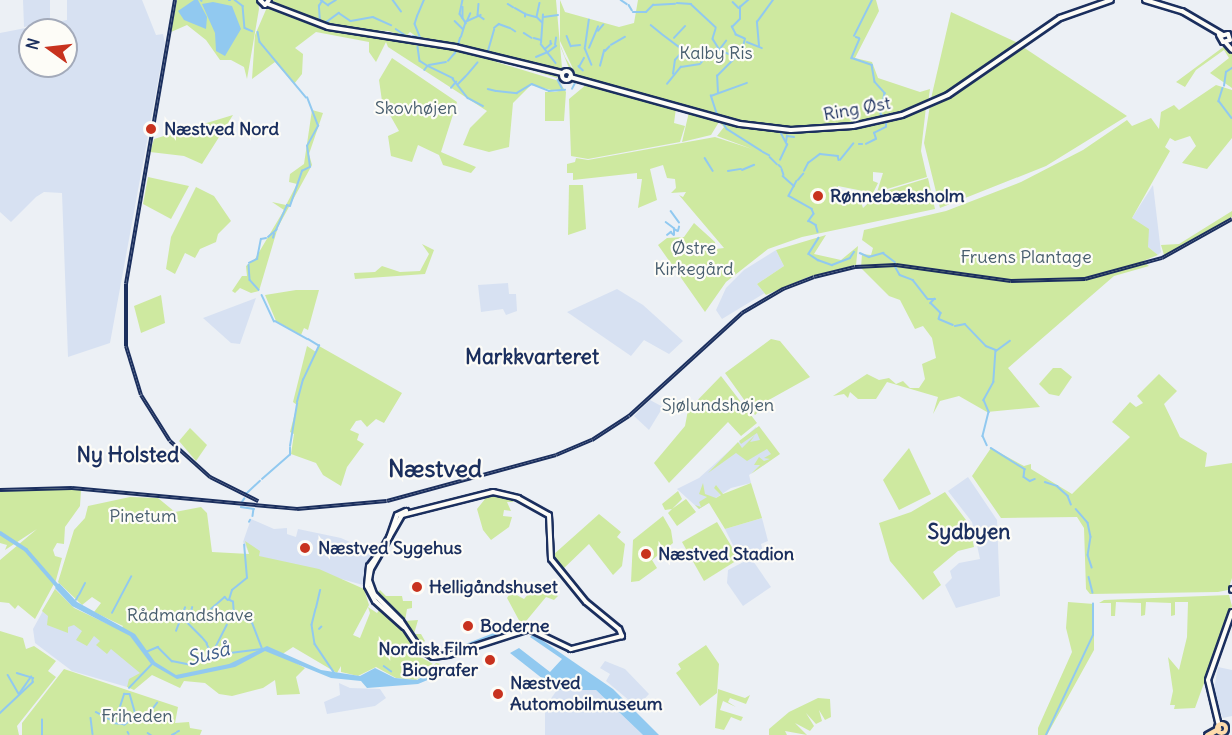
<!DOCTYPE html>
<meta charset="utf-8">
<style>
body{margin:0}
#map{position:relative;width:1232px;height:735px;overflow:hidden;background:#ecf0f5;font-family:Delius,sans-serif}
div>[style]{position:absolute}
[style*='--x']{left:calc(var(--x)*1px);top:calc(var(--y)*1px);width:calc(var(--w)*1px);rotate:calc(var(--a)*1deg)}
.built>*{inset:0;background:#d7e1f2}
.green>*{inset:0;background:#cee9a0}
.water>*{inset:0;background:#91c9f0}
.stream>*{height:1.5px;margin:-0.75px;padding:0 0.75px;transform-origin:0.75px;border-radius:0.75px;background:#91c9f0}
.river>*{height:4px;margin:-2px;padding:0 2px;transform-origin:2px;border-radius:2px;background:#91c9f0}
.roads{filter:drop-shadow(2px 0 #1b2f5e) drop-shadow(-2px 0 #1b2f5e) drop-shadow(0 2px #1b2f5e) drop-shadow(0 -2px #1b2f5e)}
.secondary>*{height:4px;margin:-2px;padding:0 2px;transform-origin:2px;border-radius:2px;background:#fdfcf7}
.secondary>.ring{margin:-2px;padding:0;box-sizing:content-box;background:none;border:4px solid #fdfcf7;border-radius:50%}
.primary>*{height:4.5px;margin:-2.25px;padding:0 2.25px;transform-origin:2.25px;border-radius:2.25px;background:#fedbac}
.primary>.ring{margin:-2.25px;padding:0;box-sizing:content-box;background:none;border:4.5px solid #fedbac;border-radius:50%}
.rail>*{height:4px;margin-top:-2px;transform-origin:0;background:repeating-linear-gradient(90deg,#fdfcf7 0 4.5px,#1b2f5e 0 9px);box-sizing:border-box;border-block:2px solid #1b2f5e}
.dots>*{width:16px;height:16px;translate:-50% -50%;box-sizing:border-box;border:3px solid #fdfcf7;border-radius:50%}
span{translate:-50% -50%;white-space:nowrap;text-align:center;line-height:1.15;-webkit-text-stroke:4.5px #fdfcf7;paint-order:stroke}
.park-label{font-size:18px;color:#485e6e}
.street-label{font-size:18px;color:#1b2f5e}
.poi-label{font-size:18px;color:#1b2f5e;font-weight:700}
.left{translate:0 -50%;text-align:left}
.right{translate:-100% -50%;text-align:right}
.water-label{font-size:20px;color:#3e5d8a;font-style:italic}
.quarter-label{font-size:21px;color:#1b2f5e;font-weight:700}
.district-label{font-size:24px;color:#1b2f5e;font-weight:700}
.north{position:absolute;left:18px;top:18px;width:60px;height:60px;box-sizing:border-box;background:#fdfcf7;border:2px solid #a3aaba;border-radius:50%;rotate:285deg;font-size:16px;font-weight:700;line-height:24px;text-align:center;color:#1b2f5e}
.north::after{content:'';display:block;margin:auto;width:21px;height:27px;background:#c8321e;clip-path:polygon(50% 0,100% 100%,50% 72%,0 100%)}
</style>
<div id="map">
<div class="built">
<div style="clip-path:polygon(23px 0,50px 0,50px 22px,24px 27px)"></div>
<div style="clip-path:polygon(evenodd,67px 0,142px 0,156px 35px,163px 34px,165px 43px,110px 343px,68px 357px,62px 193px,44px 192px,36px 197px,11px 222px,0 212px,0 33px,67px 20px,67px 0,30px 30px,66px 30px,66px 66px,30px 66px,30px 30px)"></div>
<div style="clip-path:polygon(1153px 185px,1161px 252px,1158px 255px,1148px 247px,1147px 239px,1132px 218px)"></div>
<div style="clip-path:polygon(776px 250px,784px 266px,757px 284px,765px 293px,722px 319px,716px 310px,726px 288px,744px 270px)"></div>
<div style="clip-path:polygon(508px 283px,509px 294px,516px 294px,517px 311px,506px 315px,503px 309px,481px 312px,478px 285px)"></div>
<div style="clip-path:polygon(617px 289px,643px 305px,683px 341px,669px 354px,644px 340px,631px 356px,567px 312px)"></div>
<div style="clip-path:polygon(256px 298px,240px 344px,231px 343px,203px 318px)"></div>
<div style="clip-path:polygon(650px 400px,663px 407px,649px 430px,634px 416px)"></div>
<div style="clip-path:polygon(756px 427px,778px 455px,749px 475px,751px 483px,731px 488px,699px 509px,677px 489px,699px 478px)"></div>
<div style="clip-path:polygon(968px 477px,997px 520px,1000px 596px,956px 608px,945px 585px,952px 578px,950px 571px,959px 563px,980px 559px,972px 522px,948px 491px)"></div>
<div style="clip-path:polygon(762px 518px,768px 541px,761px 544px,763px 552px,740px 559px,725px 529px)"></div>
<div style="clip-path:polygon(251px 519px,274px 529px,287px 528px,287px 534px,296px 537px,298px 529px,341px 538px,374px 553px,364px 571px,363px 585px,250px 554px,243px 542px)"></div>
<div style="clip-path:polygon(751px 558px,771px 587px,743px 606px,727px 583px,728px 570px)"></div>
<div style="clip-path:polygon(55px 589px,74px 608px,120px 630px,144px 672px,127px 687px,72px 671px,35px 643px,33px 629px)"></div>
<div style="clip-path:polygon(605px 661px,625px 669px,649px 694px,637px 707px,606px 681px,610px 674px,600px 668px)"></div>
<div style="clip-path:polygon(1218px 667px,1232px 670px,1232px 716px,1223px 718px,1213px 695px)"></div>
<div style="clip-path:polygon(339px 683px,350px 688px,380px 689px,386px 698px,375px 706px,327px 714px,324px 702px,340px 695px)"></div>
<div style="clip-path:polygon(557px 690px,596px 690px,643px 735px,545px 735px,545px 707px)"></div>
</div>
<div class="green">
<div style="clip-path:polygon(177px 0,258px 0,259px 9px,247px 79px,244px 67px,231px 60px,220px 60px,206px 40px,187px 25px,171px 32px)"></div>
<div style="clip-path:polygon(271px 0,556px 0,562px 68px,556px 70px,420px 39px,410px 32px,405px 37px,389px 31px,345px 29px,309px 19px)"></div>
<div style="clip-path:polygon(560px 0,565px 12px,619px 27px,634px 23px,638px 0,876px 0,879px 11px,855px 58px,872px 62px,878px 78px,920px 92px,930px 89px,928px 103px,857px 124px,809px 128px,757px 125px,683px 107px,583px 78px,571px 73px,561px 48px,560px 44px,565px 57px,576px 75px,560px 41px)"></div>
<div style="clip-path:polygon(268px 5px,328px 28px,447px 47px,548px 71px,560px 79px,522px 67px,493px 61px,559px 81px,566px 92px,564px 121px,545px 121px,545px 92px,559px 92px,531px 85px,513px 103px,509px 147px,489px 152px,463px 145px,470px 128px,487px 111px,388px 47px,386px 42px,376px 62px,369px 52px,369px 42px,316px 32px,295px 48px,303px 54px,302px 74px,294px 84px,275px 62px,252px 79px,255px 35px)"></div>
<div style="clip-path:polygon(951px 12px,1020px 44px,979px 76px,930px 103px)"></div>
<div style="clip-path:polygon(1226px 45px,1232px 54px,1232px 88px,1210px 73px,1229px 58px,1224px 50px,1196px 70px,1185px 87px,1176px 82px)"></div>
<div style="clip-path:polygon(1023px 47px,1127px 116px,1046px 166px,940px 208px,924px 143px,930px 105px,981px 78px)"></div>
<div style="clip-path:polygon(392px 58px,457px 102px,441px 152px,476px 167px,471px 173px,443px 165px,439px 155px,418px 145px,412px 162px,391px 156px,388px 136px,399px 131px,382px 101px,379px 80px)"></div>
<div style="clip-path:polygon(587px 84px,676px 108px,674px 123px,685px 126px,680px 142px,588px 159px,571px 156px,569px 99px)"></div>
<div style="clip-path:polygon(1216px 85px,1232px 90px,1232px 138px,1207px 169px,1182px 163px,1196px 146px,1190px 136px,1175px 141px,1170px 138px,1165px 147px,1170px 151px,1132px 218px,1149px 229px,1148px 247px,1158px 255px,1143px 261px,1149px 266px,1114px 276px,1008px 368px,1040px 407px,987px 412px,959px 396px,940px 401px,933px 414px,938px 397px,887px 382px,876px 399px,858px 399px,850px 392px,848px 398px,844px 394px,833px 396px,867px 374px,879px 380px,889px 378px,896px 384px,903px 381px,910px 388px,919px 388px,925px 379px,922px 364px,936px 358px,932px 338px,923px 326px,915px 329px,900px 300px,889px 296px,861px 268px,862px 254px,871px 255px,873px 248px,862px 240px,864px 230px,946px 211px,1021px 182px,1083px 150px,1127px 120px,1132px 126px,1151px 118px,1159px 129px,1161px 112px,1174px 105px,1179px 110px)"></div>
<div style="clip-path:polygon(926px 107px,921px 151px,927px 177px,877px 192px,883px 173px,873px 172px,873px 181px,878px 183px,873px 193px,838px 186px,839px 199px,835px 204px,842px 199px,861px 202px,863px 208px,879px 193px,928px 178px,935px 209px,802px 237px,768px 249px,726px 282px,705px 312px,658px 245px,667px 238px,684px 237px,694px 223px,715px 242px,716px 249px,724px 248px,679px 195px,683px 197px,686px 192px,671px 193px,676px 188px,675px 179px,667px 178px,663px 165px,650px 169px,657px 200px,638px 208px,642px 179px,637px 179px,637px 173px,573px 180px,573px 173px,567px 173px,567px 164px,575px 162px,576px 158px,588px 160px,715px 137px,752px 149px,717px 136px,724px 127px,719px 122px,711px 135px,682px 142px,689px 112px,753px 128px,807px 131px,894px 119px)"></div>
<div style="clip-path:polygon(312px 110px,323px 113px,309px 154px,312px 165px,278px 227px,259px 291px,251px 293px,240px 288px,235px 293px,232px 291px,242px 276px,247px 276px,246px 266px,255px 259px,284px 210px,272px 202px,286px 205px,297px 184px,289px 182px,290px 174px,304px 164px)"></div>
<div style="clip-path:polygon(233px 115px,202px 164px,184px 156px,150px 152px,154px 139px)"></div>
<div style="clip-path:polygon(148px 177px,189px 186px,171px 219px,143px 204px)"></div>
<div style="clip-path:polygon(569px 185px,583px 185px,586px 229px,568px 235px)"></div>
<div style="clip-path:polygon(196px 187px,214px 196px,231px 221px,218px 234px,216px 242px,200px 249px,195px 258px,185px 253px,175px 274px,166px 269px,171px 237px)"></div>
<div style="clip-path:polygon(1232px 211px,1232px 217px,1217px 227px,1164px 255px,1161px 245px,1179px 244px)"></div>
<div style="clip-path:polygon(826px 235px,814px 254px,841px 260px,858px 246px,856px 265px,808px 277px,766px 295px,757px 284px,784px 266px,776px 250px)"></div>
<div style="clip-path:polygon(422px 244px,434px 250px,425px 274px,355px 279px,354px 273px,375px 272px,382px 266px,400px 272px,420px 271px,429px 254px)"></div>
<div style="clip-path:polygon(296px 290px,319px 290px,308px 330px,304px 328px,301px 335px,276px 321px,265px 295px)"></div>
<div style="clip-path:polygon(161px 295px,165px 323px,141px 333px,134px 306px)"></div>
<div style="clip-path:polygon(771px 339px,780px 341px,810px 377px,758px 406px,760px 410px,755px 415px,725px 373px)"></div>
<div style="clip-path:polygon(307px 346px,316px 352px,319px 346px,402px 393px,384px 423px,376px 419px,367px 427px,361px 420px,356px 421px,350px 430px,359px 434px,357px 440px,364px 444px,347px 467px,341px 486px,323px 475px,316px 463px,291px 454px,294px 434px,290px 432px,297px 405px,293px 402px)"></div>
<div style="clip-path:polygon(1053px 368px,1061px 368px,1072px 377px,1059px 396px,1049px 394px,1039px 384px)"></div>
<div style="clip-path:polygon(1159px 374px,1177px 391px,1164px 404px,1180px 437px,1207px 453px,1205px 467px,1232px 463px,1232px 578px,1228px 590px,1218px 592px,1090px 594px,1086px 589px,1084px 528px,1077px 517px,1001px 518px,972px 476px,991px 448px,1024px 466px,1031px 464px,1031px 469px,1072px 494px,1130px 437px,1112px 422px,1130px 402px,1136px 407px,1143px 403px,1137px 396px)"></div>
<div style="clip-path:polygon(721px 376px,757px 423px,741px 436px,728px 422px,669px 483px,654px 463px,685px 426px,688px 410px)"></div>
<div style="clip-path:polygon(759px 426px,780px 454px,751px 474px,760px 465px,754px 465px,759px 457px,764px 461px,770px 459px,764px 458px,771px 454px,767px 449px,747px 461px,736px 453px,708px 473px,738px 442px,742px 448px,755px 435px,750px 442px,760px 440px,757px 433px,741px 444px,739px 441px)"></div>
<div style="clip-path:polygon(190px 428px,207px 445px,196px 461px,179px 441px)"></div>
<div style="clip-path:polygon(909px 448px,931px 494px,899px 510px,883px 480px)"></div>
<div style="clip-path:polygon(703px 483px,705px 494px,716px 498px,721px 495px,714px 488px,716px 485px,723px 494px,751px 483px,762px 518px,725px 529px,709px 503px,699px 509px,695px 505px,701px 507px,699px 502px,707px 497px,699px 494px)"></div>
<div style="clip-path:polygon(49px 488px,81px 490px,80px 506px,65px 527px,64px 544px,57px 543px,53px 550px,55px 556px,62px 558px,56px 580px,35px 619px,18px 605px,15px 609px,9px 603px,0 602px,0 560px,37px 529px,5px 550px,7px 545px,0 543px,0 492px)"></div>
<div style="clip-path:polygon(678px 491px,682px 499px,672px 509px,686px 499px,696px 512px,677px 526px,668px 513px,672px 509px,665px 510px,662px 504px)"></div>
<div style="clip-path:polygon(945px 492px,969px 524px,974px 547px,958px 551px,933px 572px,941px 585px,923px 600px,890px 561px,879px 523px,911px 512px)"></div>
<div style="clip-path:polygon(489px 494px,513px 498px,513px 502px,507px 502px,511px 511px,504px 510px,503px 516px,512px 517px,509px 527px,491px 540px,483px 530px,477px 509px)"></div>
<div style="clip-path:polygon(130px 497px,158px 498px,175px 512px,201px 507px,207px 513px,212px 552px,249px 554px,245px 541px,260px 551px,259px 556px,319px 569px,364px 589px,369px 605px,353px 635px,360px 638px,370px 613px,368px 607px,377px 613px,380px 609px,405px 632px,419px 656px,433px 664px,422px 670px,424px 673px,436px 663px,441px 664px,416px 680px,396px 678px,376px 667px,358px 676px,341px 672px,341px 666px,337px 673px,293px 647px,281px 655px,305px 668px,296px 677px,300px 694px,277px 695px,275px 680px,263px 688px,232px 696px,219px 694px,205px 683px,184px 681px,180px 688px,152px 675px,134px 690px,127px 687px,129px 679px,140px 673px,111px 649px,107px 654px,96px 645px,100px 641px,94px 636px,87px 646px,76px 640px,82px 631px,74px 625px,68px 627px,68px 633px,47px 625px,48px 616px,42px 611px,55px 589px,74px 608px,120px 630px,123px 626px,94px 612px,101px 603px,92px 597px,82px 605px,58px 582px,74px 530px,85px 518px,88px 506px)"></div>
<div style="clip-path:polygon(599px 514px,621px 532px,617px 537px,625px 544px,622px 566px,613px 575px,589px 544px,561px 571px,553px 555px)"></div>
<div style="clip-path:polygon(663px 516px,671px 530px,673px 543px,652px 560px,657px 568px,639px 581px,631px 582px,633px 540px)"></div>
<div style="clip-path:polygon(717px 522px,739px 559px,704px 581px,682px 542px)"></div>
<div style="clip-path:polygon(380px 590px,386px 596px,402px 596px,403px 601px,412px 601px,412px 608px,407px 609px,405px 621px,418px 620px,414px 634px,421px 634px,425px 641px,419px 646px,395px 610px,375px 594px)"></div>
<div style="clip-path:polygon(545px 590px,558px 596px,554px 600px,546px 597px,522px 626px,507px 598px,511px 592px,524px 599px,530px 592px,542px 593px)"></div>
<div style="clip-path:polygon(1229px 595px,1232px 606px,1195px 708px,1174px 709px,1175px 705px,1170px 705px,1173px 691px,1168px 657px,1179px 670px,1187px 637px,1188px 602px,1175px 602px,1175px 615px,1171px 616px,1171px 603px,1146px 602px,1145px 615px,1141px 616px,1141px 603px,1116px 602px,1115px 616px,1111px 616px,1111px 603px,1099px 603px,1104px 600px)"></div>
<div style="clip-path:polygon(1068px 602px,1094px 604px,1094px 650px,1047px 735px,1038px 735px,1038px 728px,1072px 652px,1066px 628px)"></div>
<div style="clip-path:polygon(0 631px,23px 638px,26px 649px,34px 646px,56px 661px,48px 671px,56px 677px,17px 726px,19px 735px,0 735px)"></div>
<div style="clip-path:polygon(706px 645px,719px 664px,717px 693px,700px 706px,676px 673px,681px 669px,678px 664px)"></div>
<div style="clip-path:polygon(64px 669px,178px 707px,175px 723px,189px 722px,190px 728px,202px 730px,200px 735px,22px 735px,22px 723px)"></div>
<div style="clip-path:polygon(718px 689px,745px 698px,750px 695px,746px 704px,730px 698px,728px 702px,736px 707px,723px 701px,720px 710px,743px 717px,741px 721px,731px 717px,724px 730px,715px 728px)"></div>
<div style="clip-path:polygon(818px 698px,830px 699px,831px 717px,825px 720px,819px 710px,822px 721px,816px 724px,806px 713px,814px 726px,810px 731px,795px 723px,807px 735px,785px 731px,787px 735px,769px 735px,769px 729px,789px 712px)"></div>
</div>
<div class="water">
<div style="clip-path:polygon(194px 0,198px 0,207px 17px,206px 29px,184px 20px,178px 11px)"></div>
<div style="clip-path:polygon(213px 2px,232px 6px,241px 29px,225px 56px,216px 51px,215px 33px,202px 4px)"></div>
<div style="clip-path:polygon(59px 583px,77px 602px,135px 634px,155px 662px,176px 675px,229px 664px,267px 646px,321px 670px,360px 676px,375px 668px,395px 678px,417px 680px,442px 665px,430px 679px,418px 684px,367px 688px,361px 681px,331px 678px,265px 651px,235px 667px,177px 679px,151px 664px,130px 636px,72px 606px,55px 588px)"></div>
<div style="clip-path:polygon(533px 634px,613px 689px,659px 735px,643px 735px,596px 690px,557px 690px,510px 653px,519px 648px,550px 672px,562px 659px,530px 637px)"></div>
</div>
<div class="stream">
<div style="--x:201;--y:0;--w:1;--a:45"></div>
<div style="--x:229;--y:0;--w:1;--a:0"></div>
<div style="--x:235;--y:0;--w:10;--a:37"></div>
<div style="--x:243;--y:6;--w:22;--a:85"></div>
<div style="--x:245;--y:28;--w:8;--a:23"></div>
<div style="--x:321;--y:0;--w:9;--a:36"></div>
<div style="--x:328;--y:5;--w:9;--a:-32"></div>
<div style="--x:393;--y:0;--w:14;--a:54"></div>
<div style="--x:463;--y:0;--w:14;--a:102"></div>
<div style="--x:460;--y:14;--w:11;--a:56"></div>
<div style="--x:621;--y:0;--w:7;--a:34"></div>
<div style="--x:733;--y:2;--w:8;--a:45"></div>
<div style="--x:540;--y:3;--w:14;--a:102"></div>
<div style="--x:537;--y:17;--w:7;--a:45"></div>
<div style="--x:677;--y:3;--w:14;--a:4"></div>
<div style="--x:691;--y:4;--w:34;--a:43"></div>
<div style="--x:479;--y:4;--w:11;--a:95"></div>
<div style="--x:478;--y:15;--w:7;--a:34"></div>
<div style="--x:508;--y:4;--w:6;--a:31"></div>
<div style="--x:629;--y:5;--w:6;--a:59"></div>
<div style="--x:463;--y:7;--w:11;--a:90"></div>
<div style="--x:515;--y:8;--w:10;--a:29"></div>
<div style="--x:633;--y:12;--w:13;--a:0"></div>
<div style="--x:646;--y:12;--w:10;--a:-45"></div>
<div style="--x:653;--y:5;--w:22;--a:-3"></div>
<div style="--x:418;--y:14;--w:15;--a:-67"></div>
<div style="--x:418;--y:15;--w:9;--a:108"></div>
<div style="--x:415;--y:24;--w:16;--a:68"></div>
<div style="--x:525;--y:17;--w:3;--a:-90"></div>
<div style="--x:525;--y:14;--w:11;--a:15"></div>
<div style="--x:544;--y:17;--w:14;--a:-8"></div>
<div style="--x:455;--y:21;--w:11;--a:45"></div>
<div style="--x:467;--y:21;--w:8;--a:-67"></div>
<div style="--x:320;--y:22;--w:16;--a:-94"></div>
<div style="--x:319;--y:6;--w:6;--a:-59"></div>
<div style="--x:465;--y:22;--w:17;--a:-24"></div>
<div style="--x:325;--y:23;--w:17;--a:-36"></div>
<div style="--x:339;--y:13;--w:14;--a:34"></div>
<div style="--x:351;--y:21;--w:22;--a:-10"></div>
<div style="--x:373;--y:17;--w:20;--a:24"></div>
<div style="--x:651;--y:25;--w:13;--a:39"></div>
<div style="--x:494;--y:28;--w:6;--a:-39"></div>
<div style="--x:499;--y:24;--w:12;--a:20"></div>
<div style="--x:396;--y:29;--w:11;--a:34"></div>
<div style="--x:512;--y:29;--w:4;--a:34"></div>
<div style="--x:716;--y:29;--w:10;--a:107"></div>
<div style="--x:713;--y:39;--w:13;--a:58"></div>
<div style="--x:720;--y:50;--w:17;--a:24"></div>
<div style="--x:598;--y:31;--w:8;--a:-50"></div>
<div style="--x:258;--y:32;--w:10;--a:79"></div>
<div style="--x:260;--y:42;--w:72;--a:50.1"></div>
<div style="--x:524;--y:33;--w:9;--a:32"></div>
<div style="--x:662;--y:34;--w:26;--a:37"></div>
<div style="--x:413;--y:36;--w:8;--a:14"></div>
<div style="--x:567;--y:36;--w:11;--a:68"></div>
<div style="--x:571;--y:46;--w:9;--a:-6"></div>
<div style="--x:854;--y:36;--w:40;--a:-63.4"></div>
<div style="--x:461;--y:37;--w:14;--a:-73"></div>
<div style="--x:856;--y:37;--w:3;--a:18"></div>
<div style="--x:534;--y:38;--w:7;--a:16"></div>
<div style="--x:674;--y:38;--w:16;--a:-47"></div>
<div style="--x:860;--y:39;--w:21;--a:113"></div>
<div style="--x:852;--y:58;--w:21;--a:19"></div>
<div style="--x:872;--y:65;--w:17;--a:80"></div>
<div style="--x:875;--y:82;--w:15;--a:48"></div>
<div style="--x:885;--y:93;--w:21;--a:101"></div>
<div style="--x:881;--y:114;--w:4;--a:45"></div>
<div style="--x:551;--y:41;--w:2;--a:90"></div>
<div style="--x:747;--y:42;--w:16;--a:22"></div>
<div style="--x:541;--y:43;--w:28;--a:-86"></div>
<div style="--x:541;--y:44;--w:24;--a:52"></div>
<div style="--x:458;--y:45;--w:7;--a:-74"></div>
<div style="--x:555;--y:45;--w:7;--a:-82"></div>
<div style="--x:611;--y:45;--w:16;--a:-30"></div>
<div style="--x:759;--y:46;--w:24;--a:-95"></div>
<div style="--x:757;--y:22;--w:27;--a:-54"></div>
<div style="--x:418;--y:47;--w:14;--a:82"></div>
<div style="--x:420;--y:61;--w:9;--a:32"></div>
<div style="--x:428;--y:66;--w:5;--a:127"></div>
<div style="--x:585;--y:47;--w:27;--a:-82"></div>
<div style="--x:585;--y:48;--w:18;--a:68"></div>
<div style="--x:589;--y:48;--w:23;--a:-67"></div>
<div style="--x:545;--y:49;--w:8;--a:-40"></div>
<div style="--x:734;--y:49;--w:8;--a:60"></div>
<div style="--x:742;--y:50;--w:11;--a:-75"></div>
<div style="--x:745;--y:39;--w:10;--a:-156"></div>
<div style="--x:736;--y:35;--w:9;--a:-117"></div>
<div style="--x:732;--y:27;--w:11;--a:-45"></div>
<div style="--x:740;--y:19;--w:12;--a:-90"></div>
<div style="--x:740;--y:7;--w:11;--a:-41"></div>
<div style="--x:488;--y:51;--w:22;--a:-74"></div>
<div style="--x:605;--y:51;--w:6;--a:-45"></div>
<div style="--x:548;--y:52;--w:10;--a:-37"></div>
<div style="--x:696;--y:56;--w:25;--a:-16"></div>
<div style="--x:720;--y:49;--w:10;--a:-53"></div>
<div style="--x:536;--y:57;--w:13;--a:-23"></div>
<div style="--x:448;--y:61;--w:11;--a:-49"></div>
<div style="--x:701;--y:63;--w:9;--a:-54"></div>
<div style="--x:429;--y:65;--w:17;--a:-10"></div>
<div style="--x:428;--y:66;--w:28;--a:26"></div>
<div style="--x:600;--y:66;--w:16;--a:-75"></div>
<div style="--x:583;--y:71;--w:6;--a:-135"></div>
<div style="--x:579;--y:67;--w:10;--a:-61"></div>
<div style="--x:673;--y:74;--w:14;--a:-82"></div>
<div style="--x:675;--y:60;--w:12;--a:-48"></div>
<div style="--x:467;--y:75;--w:16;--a:-50"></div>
<div style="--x:453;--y:79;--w:24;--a:52"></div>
<div style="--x:468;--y:98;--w:17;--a:28"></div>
<div style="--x:558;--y:80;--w:9;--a:63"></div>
<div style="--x:458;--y:84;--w:11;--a:-45"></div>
<div style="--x:667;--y:84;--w:22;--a:-51"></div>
<div style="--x:681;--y:67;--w:19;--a:-9"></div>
<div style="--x:1224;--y:86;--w:14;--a:-82"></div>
<div style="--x:1226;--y:72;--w:7;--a:-34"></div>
<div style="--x:451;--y:88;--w:8;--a:-50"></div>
<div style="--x:1223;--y:88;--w:14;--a:107"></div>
<div style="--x:1219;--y:101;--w:21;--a:53"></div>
<div style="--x:488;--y:89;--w:8;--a:14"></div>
<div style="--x:572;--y:89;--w:9;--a:-63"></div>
<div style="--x:497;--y:91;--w:20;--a:6"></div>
<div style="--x:517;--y:93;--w:17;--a:-31"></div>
<div style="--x:532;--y:84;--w:18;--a:22"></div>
<div style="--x:549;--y:91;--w:16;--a:-4"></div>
<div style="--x:718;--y:93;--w:17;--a:-93"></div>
<div style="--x:717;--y:76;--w:34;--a:-45"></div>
<div style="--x:717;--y:115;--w:20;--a:-108"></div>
<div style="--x:711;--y:96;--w:38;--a:-20"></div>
<div style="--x:723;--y:122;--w:8;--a:60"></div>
<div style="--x:727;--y:129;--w:41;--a:32.2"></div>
<div style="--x:786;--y:142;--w:6;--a:-81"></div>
<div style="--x:787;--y:136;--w:7;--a:8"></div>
<div style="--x:859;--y:144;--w:3;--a:0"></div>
<div style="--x:866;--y:144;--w:11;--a:-27"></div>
<div style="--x:876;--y:139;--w:6;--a:-108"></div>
<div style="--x:874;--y:133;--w:13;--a:-27"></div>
<div style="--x:886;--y:127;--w:6;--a:-90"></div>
<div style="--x:763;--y:152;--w:7;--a:27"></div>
<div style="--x:770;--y:157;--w:10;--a:45"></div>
<div style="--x:705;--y:158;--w:15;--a:58"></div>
<div style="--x:780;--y:160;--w:17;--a:-65"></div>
<div style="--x:787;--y:145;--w:15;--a:-118"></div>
<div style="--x:840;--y:160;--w:21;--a:-51"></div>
<div style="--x:779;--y:165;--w:3;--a:45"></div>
<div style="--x:782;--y:169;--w:6;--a:72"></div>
<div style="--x:742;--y:170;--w:13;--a:-23"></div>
<div style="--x:728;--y:171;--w:13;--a:-9"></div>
<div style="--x:804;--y:171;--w:9;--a:-63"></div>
<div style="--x:808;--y:163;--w:15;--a:-37"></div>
<div style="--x:820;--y:154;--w:18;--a:6"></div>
<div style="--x:838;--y:156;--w:4;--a:76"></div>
<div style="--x:783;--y:176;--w:15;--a:42"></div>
<div style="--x:798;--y:180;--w:8;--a:-50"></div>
<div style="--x:797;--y:181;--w:17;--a:118"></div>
<div style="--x:789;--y:196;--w:26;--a:29"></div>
<div style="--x:812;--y:209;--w:5;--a:68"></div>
<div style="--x:814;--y:214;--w:9;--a:126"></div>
<div style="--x:809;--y:221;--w:8;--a:30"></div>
<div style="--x:816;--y:225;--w:7;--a:74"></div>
<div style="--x:671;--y:211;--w:14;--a:54"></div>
<div style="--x:666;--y:222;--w:10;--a:37"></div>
<div style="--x:667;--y:235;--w:5;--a:-37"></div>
<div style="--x:671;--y:232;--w:4;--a:45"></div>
<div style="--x:674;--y:235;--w:6;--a:-90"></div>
<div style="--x:674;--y:229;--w:4;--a:27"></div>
<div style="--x:678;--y:231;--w:4;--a:-76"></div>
<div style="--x:268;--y:237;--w:11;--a:-41"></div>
<div style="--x:276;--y:230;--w:27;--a:-66"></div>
<div style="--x:287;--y:205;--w:3;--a:18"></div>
<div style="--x:290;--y:206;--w:37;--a:-71"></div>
<div style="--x:302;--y:171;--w:9;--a:-27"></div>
<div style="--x:310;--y:167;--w:21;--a:-98"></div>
<div style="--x:307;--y:146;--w:23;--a:-61"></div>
<div style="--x:318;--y:126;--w:30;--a:-111"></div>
<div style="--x:273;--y:238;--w:4;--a:-76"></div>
<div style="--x:819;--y:238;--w:19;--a:122"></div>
<div style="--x:809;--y:254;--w:11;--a:34"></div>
<div style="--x:818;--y:260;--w:15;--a:20"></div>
<div style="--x:832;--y:265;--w:19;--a:-21"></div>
<div style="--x:850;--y:258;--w:7;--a:-56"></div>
<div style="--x:860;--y:253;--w:10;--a:24"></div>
<div style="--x:869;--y:257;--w:15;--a:-16"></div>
<div style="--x:883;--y:253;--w:15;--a:37"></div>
<div style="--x:249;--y:263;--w:9;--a:-27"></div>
<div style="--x:257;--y:259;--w:20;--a:-79"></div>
<div style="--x:261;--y:239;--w:5;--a:-11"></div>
<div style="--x:249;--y:265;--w:15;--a:86"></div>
<div style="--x:250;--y:280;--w:13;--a:48"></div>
<div style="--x:895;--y:266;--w:10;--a:61"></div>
<div style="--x:900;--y:275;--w:14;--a:21"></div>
<div style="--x:913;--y:280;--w:24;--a:52"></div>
<div style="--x:928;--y:299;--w:7;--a:0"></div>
<div style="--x:935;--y:299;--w:6;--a:135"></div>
<div style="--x:931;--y:303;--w:14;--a:45"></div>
<div style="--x:941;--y:313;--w:6;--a:108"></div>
<div style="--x:939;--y:319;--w:15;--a:23"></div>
<div style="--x:262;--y:295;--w:29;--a:65"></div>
<div style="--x:275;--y:321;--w:37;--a:29"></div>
<div style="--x:955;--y:326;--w:10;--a:-11"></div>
<div style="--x:965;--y:324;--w:30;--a:46"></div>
<div style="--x:986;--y:346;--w:11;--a:22"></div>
<div style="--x:996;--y:350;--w:32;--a:94"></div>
<div style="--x:994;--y:382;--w:21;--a:119"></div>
<div style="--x:984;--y:400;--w:13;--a:67"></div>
<div style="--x:989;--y:412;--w:25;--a:104"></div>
<div style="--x:983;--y:436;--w:10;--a:66"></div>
<div style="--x:996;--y:351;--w:17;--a:-36"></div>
<div style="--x:297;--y:402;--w:23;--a:-75"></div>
<div style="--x:303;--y:380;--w:38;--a:-65"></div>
<div style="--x:319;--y:346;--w:12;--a:-149"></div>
<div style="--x:290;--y:446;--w:43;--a:-80.5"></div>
<div style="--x:991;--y:448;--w:40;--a:32"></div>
<div style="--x:1025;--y:469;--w:8;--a:97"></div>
<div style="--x:1024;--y:477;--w:7;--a:34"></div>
<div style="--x:1030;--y:481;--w:5;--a:-22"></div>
<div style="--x:262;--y:479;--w:37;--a:-41"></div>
<div style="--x:290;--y:455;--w:7;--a:-90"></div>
<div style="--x:1045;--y:482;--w:13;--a:18"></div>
<div style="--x:1057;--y:486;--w:15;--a:42"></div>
<div style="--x:1068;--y:496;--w:9;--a:69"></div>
<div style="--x:248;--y:492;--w:16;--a:-43"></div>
<div style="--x:246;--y:493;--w:1;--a:0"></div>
<div style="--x:242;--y:502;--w:4;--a:-56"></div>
<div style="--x:241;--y:507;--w:13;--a:9"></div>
<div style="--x:254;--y:509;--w:7;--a:98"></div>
<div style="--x:1076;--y:509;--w:18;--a:49"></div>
<div style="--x:1088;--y:523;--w:14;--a:78"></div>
<div style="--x:1091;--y:537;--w:18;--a:99"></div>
<div style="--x:1088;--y:555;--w:13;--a:72"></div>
<div style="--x:249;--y:522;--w:2;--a:-63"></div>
<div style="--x:1089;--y:577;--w:16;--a:76"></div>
<div style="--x:79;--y:595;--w:13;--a:-63"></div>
<div style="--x:76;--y:600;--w:4;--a:-63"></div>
<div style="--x:316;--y:608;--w:18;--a:-77"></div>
<div style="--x:211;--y:609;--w:18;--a:-41"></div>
<div style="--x:225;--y:597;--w:4;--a:45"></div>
<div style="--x:316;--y:609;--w:16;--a:104"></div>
<div style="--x:312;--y:625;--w:19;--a:81"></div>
<div style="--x:315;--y:644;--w:36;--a:56"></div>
<div style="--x:112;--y:613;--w:41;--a:-62.2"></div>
<div style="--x:163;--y:619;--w:24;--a:7"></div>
<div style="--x:187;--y:622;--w:20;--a:45"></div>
<div style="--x:188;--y:621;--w:14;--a:-73"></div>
<div style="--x:319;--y:629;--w:3;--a:-45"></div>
<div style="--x:176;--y:631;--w:25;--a:-69"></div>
<div style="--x:202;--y:637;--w:8;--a:50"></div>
<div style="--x:207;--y:644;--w:11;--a:63"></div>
<div style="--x:146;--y:652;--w:13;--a:-23"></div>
<div style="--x:158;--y:647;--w:20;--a:45"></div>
<div style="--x:172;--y:661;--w:20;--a:11"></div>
<div style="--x:192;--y:665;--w:24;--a:-24"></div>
<div style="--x:214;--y:655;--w:48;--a:-7.1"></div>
<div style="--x:262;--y:649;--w:28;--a:-111"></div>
<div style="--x:252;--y:623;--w:19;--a:-159"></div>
<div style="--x:234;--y:616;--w:14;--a:-94"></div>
<div style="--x:233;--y:602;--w:4;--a:-153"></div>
<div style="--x:229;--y:600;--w:10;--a:-73"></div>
<div style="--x:232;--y:590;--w:19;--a:-39"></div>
<div style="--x:247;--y:578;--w:33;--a:-95"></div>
<div style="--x:216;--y:655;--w:5;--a:-112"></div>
<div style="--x:214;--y:650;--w:28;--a:-63"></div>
<div style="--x:384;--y:666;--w:9;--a:36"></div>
<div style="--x:17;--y:673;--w:17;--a:17"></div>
<div style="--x:33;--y:678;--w:3;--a:90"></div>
<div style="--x:8;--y:675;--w:22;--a:60"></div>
<div style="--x:19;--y:694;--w:21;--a:-55"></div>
<div style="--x:129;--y:688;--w:32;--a:-46"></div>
<div style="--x:130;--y:694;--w:18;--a:74"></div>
<div style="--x:96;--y:712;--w:17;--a:28"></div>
<div style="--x:0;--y:713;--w:45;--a:-43.2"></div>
<div style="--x:148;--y:715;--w:15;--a:-53"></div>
<div style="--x:117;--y:716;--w:23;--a:-72"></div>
<div style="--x:124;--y:694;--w:5;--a:0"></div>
<div style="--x:139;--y:717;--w:7;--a:-8"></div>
<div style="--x:91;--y:718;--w:16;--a:83"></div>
<div style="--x:116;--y:718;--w:6;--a:121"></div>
<div style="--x:113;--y:723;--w:10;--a:6"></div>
<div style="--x:134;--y:722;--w:2;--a:0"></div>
<div style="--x:124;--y:725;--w:10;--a:-37"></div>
<div style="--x:128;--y:732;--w:2;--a:63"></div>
<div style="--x:177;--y:732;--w:2;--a:-27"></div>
<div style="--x:148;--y:733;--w:4;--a:34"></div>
<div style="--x:42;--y:735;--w:15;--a:-90"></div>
<div style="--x:172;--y:735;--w:4;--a:-27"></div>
<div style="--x:1046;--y:735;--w:110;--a:-64.8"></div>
<div style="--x:1093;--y:635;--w:31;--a:-90"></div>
</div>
<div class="river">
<div style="--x:0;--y:533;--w:31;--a:33"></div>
<div style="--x:26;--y:550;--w:49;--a:49.1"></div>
<div style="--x:468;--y:645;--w:50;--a:-21"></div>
</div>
<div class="roads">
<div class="secondary">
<div style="--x:260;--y:0;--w:7;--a:45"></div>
<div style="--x:265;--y:5;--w:6;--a:-51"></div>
<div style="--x:1145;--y:0;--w:39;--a:17"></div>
<div style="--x:1182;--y:11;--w:48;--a:30.3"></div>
<div style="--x:268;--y:4;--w:64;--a:21"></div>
<div style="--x:328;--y:27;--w:129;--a:8.9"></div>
<div style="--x:455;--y:47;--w:110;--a:13.7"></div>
<div style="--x:1219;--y:35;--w:8;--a:60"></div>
<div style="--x:1223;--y:42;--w:7;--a:-16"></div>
<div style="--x:1230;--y:40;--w:6;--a:-108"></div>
<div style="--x:1228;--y:34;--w:7;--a:164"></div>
<div style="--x:1226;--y:43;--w:9;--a:49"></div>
<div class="ring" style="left:561.5px;top:70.5px;width:5px;height:5px"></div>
<div style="--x:570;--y:77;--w:176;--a:15.5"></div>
<div style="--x:740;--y:124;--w:51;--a:6.7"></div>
<div style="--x:791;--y:130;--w:62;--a:-3.7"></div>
<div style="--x:853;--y:126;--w:50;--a:-12.7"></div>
<div style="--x:902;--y:115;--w:50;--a:-23.5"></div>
<div style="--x:948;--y:95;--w:136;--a:-34.5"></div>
<div style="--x:1060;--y:18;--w:54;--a:-19.4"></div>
<div style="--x:493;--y:492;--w:26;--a:13"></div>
<div style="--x:518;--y:498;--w:35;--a:29"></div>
<div style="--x:549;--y:515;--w:44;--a:87.4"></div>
<div style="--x:551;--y:559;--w:55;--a:50.9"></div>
<div style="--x:586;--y:602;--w:43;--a:39.3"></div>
<div style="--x:619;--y:629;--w:8;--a:67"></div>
<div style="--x:622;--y:636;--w:53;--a:165.7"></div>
<div style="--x:571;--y:649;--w:47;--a:-154.5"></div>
<div style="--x:529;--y:629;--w:85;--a:162.2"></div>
<div style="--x:448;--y:655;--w:15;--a:172"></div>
<div style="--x:433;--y:657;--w:17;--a:-147"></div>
<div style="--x:419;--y:648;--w:32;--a:-124"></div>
<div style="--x:401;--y:621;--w:38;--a:-135"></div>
<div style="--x:374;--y:594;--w:15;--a:-110"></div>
<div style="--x:369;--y:580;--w:11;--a:-80"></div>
<div style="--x:371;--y:569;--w:62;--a:-60.1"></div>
<div style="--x:402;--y:515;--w:94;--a:-14.2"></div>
<div style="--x:389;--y:538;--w:24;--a:-71"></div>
<div style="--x:397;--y:515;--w:10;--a:-24"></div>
<div style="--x:384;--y:547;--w:24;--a:128"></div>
<div style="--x:369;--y:566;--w:20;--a:96"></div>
<div style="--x:367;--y:586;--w:17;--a:62"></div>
<div style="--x:375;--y:601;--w:39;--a:42"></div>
<div style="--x:1232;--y:589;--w:1;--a:90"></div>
<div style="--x:1219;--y:726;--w:47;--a:-103.4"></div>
<div style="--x:1208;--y:680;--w:72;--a:-70.6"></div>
</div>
<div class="primary">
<div class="ring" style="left:1217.5px;top:724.5px;width:4.5px;height:4.5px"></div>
<div style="--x:1207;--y:735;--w:13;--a:-29"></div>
</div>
</div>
<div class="rail">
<div style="--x:175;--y:0;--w:288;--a:99.8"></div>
<div style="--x:126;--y:284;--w:62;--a:90"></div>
<div style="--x:126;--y:346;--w:51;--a:73"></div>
<div style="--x:141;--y:395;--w:54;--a:57.8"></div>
<div style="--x:170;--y:441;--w:54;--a:42"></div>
<div style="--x:210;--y:477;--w:54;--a:26.6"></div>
<div style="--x:0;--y:490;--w:72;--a:-1.6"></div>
<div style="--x:72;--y:488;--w:226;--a:5.3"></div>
<div style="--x:297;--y:509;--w:90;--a:-5.1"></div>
<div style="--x:387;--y:501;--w:175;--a:-15.2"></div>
<div style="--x:556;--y:455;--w:39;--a:-23"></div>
<div style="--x:592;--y:440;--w:44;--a:-33"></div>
<div style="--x:629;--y:416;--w:153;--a:-42.3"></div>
<div style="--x:742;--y:313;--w:48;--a:-30.3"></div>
<div style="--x:783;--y:289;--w:33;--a:-21"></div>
<div style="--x:814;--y:277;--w:42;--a:-13.7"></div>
<div style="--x:855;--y:267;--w:41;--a:-2.8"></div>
<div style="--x:896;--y:265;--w:116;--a:7.9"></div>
<div style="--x:1011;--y:281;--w:74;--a:-1.5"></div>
<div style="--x:1085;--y:279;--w:80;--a:-15.3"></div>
<div style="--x:1162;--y:258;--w:80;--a:-29.1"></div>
</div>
<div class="dots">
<div style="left:151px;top:129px;background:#c8321e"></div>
<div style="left:818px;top:196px;background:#c8321e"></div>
<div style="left:305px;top:548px;background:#c8321e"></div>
<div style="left:646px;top:554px;background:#c8321e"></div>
<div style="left:417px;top:587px;background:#c8321e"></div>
<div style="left:468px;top:626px;background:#c8321e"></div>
<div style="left:490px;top:660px;background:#c8321e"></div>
<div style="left:498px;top:694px;background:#c8321e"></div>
</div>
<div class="park-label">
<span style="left:716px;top:53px">Kalby Ris</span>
<span style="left:416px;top:108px">Skovhøjen</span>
<span style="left:694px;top:259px">Østre<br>Kirkegård</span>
<span style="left:1026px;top:257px">Fruens Plantage</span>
<span style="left:718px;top:405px">Sjølundshøjen</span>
<span style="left:143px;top:516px">Pinetum</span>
<span style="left:190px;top:615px">Rådmandshave</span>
<span style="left:137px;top:716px">Friheden</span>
</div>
<div class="street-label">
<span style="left:857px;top:109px;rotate:-10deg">Ring Øst</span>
</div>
<div class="poi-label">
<span class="left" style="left:164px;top:129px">Næstved Nord</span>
<span class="left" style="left:830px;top:196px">Rønnebæksholm</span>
<span class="left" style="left:318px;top:548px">Næstved Sygehus</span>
<span class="left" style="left:658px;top:554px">Næstved Stadion</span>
<span class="left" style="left:429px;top:587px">Helligåndshuset</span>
<span class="left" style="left:480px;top:626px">Boderne</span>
<span class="right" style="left:478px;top:660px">Nordisk Film<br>Biografer</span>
<span class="left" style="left:510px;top:694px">Næstved<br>Automobilmuseum</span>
</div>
<div class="water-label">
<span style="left:208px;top:653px;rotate:-15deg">Suså</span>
</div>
<div class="quarter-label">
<span style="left:532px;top:357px">Markkvarteret</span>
<span style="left:128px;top:455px">Ny Holsted</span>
<span style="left:969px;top:532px">Sydbyen</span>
</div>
<div class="district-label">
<span style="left:435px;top:469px">Næstved</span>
</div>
<div class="north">N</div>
</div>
